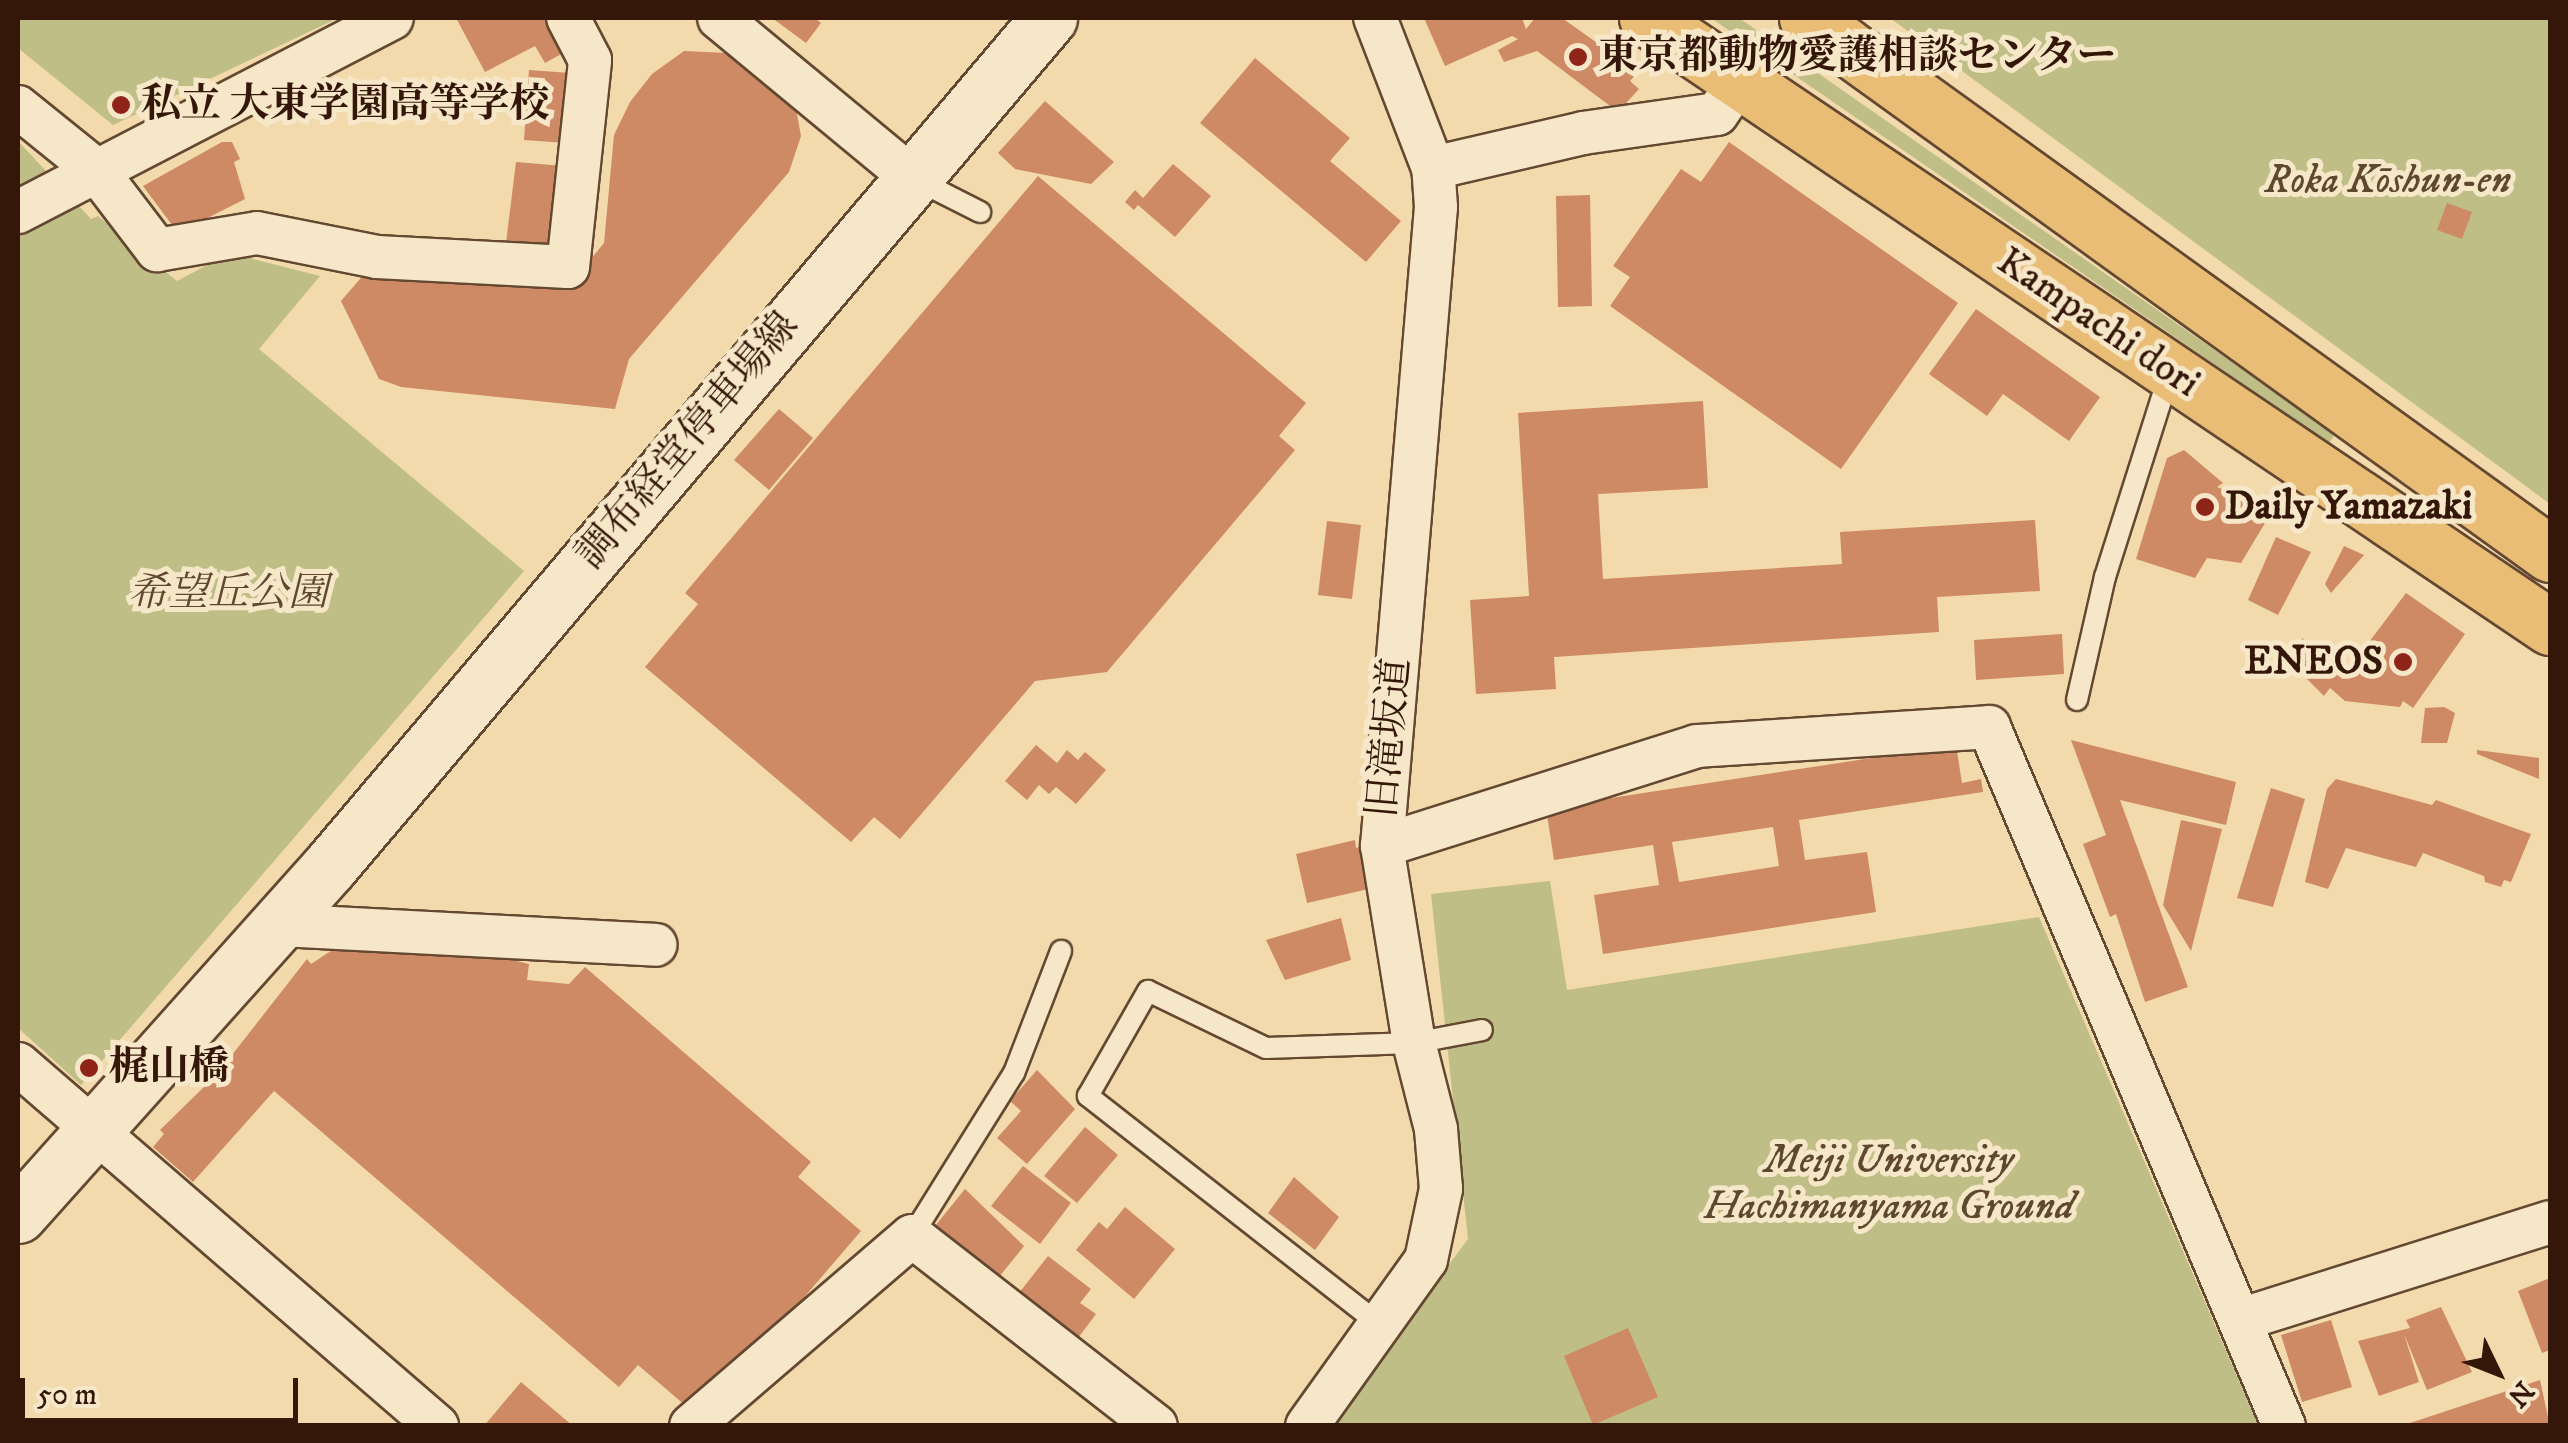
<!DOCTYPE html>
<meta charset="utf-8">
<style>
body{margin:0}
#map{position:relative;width:2568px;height:1443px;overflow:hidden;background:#f2daac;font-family:"IM FELL DW Pica","Noto Serif JP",serif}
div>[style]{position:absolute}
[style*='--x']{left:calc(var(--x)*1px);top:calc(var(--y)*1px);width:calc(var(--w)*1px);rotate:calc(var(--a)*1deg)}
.green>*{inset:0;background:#bfbe86}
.building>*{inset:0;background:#ce8a64}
.roads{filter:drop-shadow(2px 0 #644831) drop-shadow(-2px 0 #644831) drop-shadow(0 2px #644831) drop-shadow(0 -2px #644831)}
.service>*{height:20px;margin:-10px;padding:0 10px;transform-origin:10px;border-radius:10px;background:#f7e7c9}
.minor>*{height:42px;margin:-21px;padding:0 21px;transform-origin:21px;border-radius:21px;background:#f7e7c9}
.secondary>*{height:55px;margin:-27.5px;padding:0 27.5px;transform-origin:27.5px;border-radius:27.5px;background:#f7e7c9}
.primary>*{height:55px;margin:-27.5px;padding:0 27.5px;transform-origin:27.5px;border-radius:27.5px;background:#e9bd76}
.dots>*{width:28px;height:28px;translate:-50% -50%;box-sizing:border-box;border:5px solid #f7e7c9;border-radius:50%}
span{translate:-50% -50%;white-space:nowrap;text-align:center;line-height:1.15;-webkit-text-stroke:10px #f7e7c9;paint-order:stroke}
.poi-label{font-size:40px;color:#341708;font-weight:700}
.left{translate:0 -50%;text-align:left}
.right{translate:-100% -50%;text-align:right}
.park-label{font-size:40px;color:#5e492e;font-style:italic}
.street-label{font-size:40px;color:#341708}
.frame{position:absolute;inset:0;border:20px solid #341708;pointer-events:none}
.north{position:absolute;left:2448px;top:1323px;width:100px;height:100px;-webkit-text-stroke:8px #f7e7c9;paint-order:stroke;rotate:133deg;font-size:28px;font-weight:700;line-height:40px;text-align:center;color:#341708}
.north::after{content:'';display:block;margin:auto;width:35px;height:45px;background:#341708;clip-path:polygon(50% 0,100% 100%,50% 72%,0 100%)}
.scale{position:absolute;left:20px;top:1378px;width:278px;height:45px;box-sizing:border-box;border:5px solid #341708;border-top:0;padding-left:12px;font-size:30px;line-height:35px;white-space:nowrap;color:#341708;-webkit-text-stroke:8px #f7e7c9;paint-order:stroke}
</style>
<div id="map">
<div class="green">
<div style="clip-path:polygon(18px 18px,338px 18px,113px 125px,18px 48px)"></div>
<div style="clip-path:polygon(1711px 18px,1739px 18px,2335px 434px,2329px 443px)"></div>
<div style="clip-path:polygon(1890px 18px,2550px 18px,2550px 504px)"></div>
<div style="clip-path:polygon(18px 141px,91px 219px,98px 216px,177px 281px,230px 253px,320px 276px,259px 349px,524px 571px,81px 1085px,18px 1028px)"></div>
<div style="clip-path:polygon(1550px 881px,1567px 990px,2039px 917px,2258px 1425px,1328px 1426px,1468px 1239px,1431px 894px)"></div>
</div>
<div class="building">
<div style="clip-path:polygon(456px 18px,547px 18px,565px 52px,545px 63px,535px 46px,485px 72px)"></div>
<div style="clip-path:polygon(772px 18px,815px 18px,821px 23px,806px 43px)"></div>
<div style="clip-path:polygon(1424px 18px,1522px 18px,1526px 29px,1535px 18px,1562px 18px,1638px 72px,1630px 81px,1639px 89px,1618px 112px,1537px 51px,1504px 62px,1498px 50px,1518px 39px,1512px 36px,1445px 66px)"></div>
<div style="clip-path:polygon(684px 51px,749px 54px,795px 103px,801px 136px,789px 172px,629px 359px,615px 409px,401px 387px,379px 379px,341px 301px,366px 272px,568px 287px,604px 243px,614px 135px,630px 102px,652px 74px)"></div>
<div style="clip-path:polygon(1255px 58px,1350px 138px,1330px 161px,1401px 221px,1366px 262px,1200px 123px)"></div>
<div style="clip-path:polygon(529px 70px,570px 73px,566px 143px,524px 140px)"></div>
<div style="clip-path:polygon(1045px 101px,1114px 162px,1091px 184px,1015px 169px,998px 153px)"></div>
<div style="clip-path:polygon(222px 142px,232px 142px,240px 159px,234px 162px,245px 199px,178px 233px,143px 186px)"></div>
<div style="clip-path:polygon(1729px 142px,1958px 303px,1841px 469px,1610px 306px,1630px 277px,1613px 266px,1681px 169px,1701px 182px)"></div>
<div style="clip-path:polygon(516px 162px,563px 166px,552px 254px,505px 251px)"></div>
<div style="clip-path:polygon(1173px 164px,1211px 196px,1175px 237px,1138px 205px,1134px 210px,1125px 202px,1135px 190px,1143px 198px)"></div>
<div style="clip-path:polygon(1038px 176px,1306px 403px,1279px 436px,1295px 450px,1107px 672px,1035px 681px,900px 839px,874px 817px,851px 842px,645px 667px,698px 604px,685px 593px)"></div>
<div style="clip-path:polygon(1590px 195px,1592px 306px,1558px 307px,1556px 196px)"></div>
<div style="clip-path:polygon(2447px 203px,2472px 212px,2462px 239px,2437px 230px)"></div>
<div style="clip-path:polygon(1976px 309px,2100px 397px,2069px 441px,2003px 394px,1987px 416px,1929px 374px)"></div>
<div style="clip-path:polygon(1703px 401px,1708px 488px,1598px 494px,1603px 579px,1842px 564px,1840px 532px,2035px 520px,2040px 591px,1937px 597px,1939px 632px,1554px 657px,1556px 689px,1476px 694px,1470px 600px,1529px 596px,1518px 413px)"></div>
<div style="clip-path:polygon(779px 409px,813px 438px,769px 490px,734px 460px)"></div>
<div style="clip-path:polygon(2184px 450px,2223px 483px,2217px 487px,2268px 506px,2268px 518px,2241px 563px,2207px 558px,2195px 578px,2136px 559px,2167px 458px)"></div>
<div style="clip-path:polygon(1327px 521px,1361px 525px,1352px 599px,1318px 595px)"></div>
<div style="clip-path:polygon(2276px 537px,2311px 552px,2278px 615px,2248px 600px)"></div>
<div style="clip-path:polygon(2344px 546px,2364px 555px,2331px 593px,2325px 584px)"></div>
<div style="clip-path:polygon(2406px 593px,2465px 634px,2413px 708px,2403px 701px,2400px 707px,2345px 701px,2330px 688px,2324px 696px,2298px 670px,2292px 659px,2302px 638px,2348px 670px)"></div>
<div style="clip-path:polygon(2062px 634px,2064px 674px,1976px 680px,1974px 640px)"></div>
<div style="clip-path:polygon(2444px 707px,2455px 713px,2447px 743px,2421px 743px,2425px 708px)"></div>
<div style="clip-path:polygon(2071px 740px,2236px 782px,2226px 825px,2120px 800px,2188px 987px,2145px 1002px,2116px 914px,2110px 917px,2083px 844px,2106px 835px)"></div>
<div style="clip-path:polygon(1036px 745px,1057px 763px,1067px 750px,1078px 760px,1085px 752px,1106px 770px,1076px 804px,1056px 787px,1049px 794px,1039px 785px,1027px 800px,1005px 781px)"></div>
<div style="clip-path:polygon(evenodd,1956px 745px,1962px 783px,1981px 779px,1983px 792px,1799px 820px,1805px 860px,1867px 852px,1876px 912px,1603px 954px,1594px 895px,1659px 885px,1653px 845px,1554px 860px,1546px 808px,1956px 745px,1773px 827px,1779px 866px,1679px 882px,1672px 842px,1773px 827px)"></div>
<div style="clip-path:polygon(2477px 750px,2539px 758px,2539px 779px,2477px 754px)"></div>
<div style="clip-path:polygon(2336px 779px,2432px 805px,2436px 800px,2531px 834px,2511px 882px,2504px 880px,2501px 887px,2485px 882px,2484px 876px,2423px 853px,2416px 867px,2346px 848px,2328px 889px,2305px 882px,2327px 789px)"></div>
<div style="clip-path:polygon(2271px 788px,2305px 799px,2273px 907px,2237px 898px)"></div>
<div style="clip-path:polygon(2181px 820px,2222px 829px,2191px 951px,2163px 905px)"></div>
<div style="clip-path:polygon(1355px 840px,1356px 848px,1363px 846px,1373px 888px,1307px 903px,1296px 854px)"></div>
<div style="clip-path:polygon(1341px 918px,1351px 960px,1285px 980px,1266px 940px)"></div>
<div style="clip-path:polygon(340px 945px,496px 956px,529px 964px,527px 980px,569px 984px,585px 967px,811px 1162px,798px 1177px,861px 1231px,759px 1350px,686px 1406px,638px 1365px,619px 1387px,274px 1091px,193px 1182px,153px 1147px,164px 1134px,160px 1130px,207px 1084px,203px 1080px,224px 1056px,228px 1060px,307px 959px,311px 964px)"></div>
<div style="clip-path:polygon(1037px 1070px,1075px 1109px,1027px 1164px,997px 1138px,1021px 1111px,1010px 1101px)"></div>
<div style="clip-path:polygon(1085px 1127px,1118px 1155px,1077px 1203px,1044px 1176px)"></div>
<div style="clip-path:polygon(1023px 1166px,1071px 1203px,1040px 1244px,991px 1206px)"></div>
<div style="clip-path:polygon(1294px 1177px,1339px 1217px,1315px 1250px,1268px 1213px)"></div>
<div style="clip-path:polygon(965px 1189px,1024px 1246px,995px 1282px,931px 1231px)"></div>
<div style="clip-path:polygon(1125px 1207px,1175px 1249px,1134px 1299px,1076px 1250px,1099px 1222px,1107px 1229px)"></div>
<div style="clip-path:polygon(1048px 1256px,1091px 1289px,1080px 1303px,1096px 1314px,1075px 1342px,1026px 1311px,1033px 1302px,1019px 1293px)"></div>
<div style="clip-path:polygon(2550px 1278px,2550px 1350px,2542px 1353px,2518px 1291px)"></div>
<div style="clip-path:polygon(2441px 1307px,2472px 1372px,2427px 1390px,2404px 1334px,2419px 1382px,2379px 1396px,2358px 1341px,2410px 1328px,2406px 1320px)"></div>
<div style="clip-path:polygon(2331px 1320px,2352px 1387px,2302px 1402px,2281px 1335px)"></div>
<div style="clip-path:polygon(1628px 1328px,1658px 1397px,1593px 1425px,1564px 1356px)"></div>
<div style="clip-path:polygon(2540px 1380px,2550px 1426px,2404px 1426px,2404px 1425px)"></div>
<div style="clip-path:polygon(521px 1382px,573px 1426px,484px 1426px)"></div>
</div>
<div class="roads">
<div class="service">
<div style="--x:917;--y:180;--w:71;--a:26.9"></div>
<div style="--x:2077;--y:700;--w:126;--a:-77.2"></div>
<div style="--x:2105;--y:577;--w:212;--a:-72.4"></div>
<div style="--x:912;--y:1236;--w:192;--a:-58"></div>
<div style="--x:1014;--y:1073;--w:131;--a:-68.9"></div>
<div style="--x:1379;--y:1324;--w:370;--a:-141.9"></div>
<div style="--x:1088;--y:1096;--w:121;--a:-60.3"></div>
<div style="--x:1148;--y:991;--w:131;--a:25.8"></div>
<div style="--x:1266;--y:1048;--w:148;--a:-1.9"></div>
<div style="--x:1414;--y:1043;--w:69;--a:-10.8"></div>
</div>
<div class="minor">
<div style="--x:719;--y:18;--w:249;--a:39.6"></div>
<div style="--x:18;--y:107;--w:100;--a:38.9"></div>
<div style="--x:96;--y:170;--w:101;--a:52.7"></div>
<div style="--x:157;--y:250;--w:101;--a:-9.6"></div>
<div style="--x:257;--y:233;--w:122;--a:11.3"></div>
<div style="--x:377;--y:257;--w:191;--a:3"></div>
<div style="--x:568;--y:267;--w:208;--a:-83.9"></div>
<div style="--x:590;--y:60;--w:47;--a:-117.6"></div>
<div style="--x:1433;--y:168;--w:154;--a:-13.1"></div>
<div style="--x:1583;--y:133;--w:135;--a:-8.1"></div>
<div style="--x:1717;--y:114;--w:40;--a:-56"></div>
<div style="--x:18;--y:212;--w:421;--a:-27.4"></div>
<div style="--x:1382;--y:846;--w:330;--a:-17.6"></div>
<div style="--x:1697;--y:746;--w:293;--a:-3.7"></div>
<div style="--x:1989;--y:727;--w:759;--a:67.12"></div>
<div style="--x:278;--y:925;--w:378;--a:3"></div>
<div style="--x:18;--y:1064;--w:554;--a:40.83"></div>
<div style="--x:2243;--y:1319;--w:322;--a:-17.5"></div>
<div style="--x:691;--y:1426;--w:291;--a:-40.7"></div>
<div style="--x:912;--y:1236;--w:309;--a:37.9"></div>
<div style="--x:1307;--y:1426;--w:204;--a:-54.4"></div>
<div style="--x:1426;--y:1260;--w:73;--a:-78.1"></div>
<div style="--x:1441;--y:1189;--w:60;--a:-94.8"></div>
<div style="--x:1436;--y:1129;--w:89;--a:-104.3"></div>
<div style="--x:1414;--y:1043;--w:200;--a:-99.2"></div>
<div style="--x:1382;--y:846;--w:641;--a:-85.17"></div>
<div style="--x:1436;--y:207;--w:39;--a:-94"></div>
<div style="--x:1433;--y:168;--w:161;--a:-111.1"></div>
</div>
<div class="secondary">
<div style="--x:18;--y:1215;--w:468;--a:-48.2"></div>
<div style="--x:330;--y:866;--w:1112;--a:-49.71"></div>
</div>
<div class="primary">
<div style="--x:1647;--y:18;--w:1089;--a:34"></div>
<div style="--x:1807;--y:18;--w:916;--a:35.81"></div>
</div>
</div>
<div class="dots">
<div style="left:1578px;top:57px;background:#8f2418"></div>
<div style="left:121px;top:105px;background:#8f2418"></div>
<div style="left:2205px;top:507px;background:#8f2418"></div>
<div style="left:2403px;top:662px;background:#8f2418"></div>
<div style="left:89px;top:1068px;background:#8f2418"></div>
</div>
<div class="poi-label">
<span class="left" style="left:1598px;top:57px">東京都動物愛護相談センター</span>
<span class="left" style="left:141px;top:105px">私立 大東学園高等学校</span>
<span class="left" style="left:2225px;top:507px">Daily Yamazaki</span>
<span class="right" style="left:2383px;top:662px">ENEOS</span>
<span class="left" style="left:109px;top:1068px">梶山橋</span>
</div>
<div class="park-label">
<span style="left:2388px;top:181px">Roka Kōshun-en</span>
<span style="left:228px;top:594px">希望丘公園</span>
<span style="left:1889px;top:1184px">Meiji University<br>Hachimanyama Ground</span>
</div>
<div class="street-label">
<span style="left:2098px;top:323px;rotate:34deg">Kampachi dori</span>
<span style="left:688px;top:441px;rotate:-50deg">調布経堂停車場線</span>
<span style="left:1390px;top:738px;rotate:-85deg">旧滝坂道</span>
</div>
<div class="frame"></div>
<div class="north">N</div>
<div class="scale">50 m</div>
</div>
